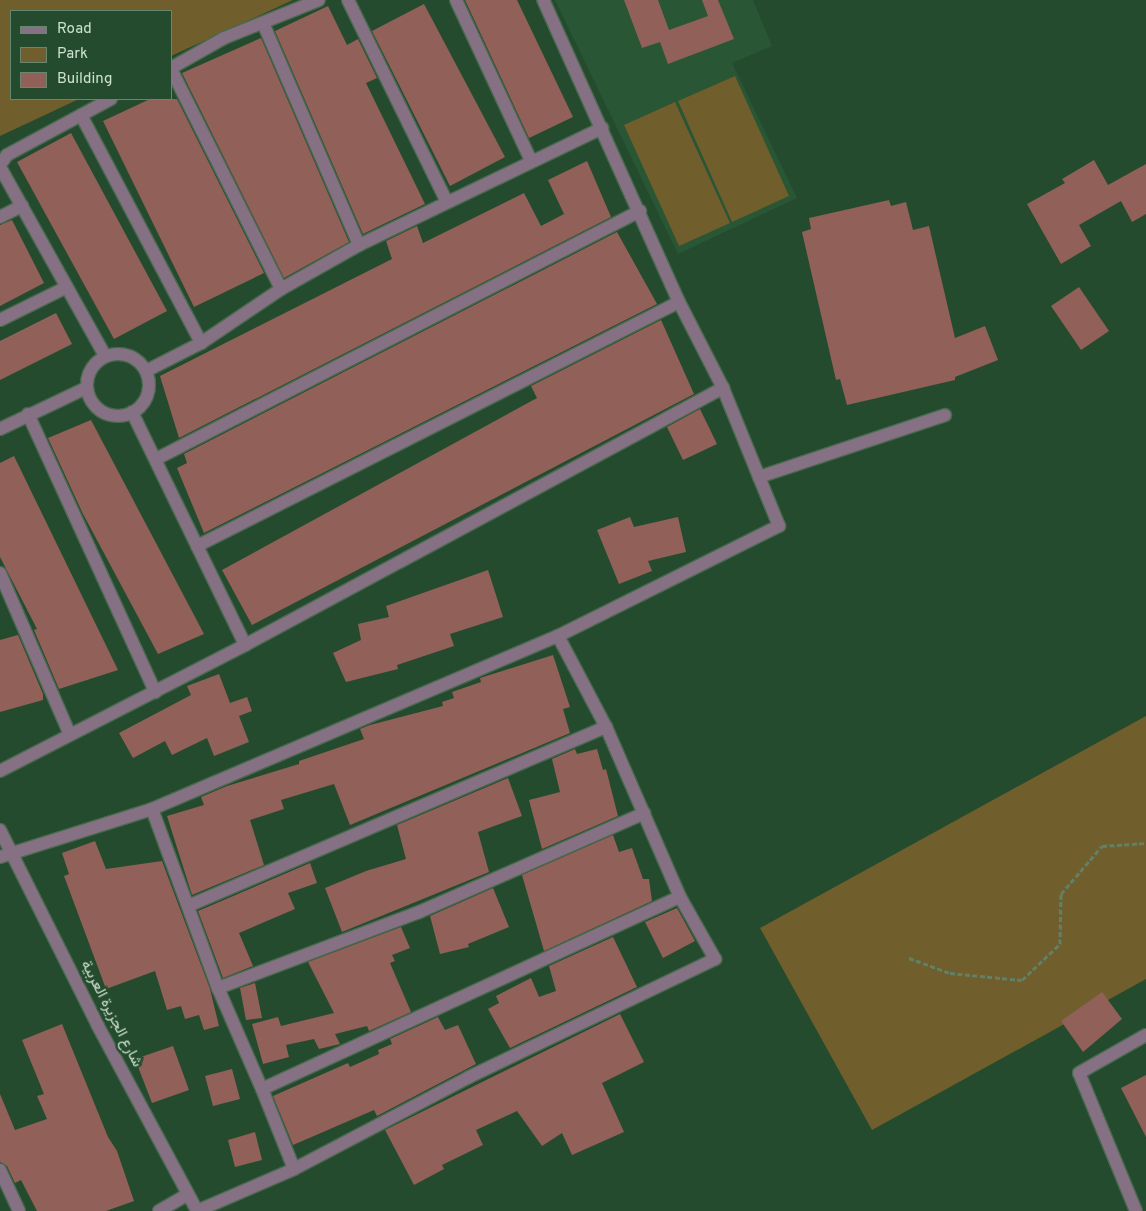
<!DOCTYPE html>
<meta charset="utf-8">
<style>
body{margin:0}
#map{position:relative;width:1146px;height:1211px;overflow:hidden;background:#254b2e;font-family:Overpass,Vazirmatn,sans-serif}
div>[style]{position:absolute}
[style*='--x']{left:calc(var(--x)*1px);top:calc(var(--y)*1px);width:calc(var(--w)*1px);rotate:calc(var(--a)*1deg)}
.built>*{inset:0;background:#295634}
.green>*{inset:0;background:#705e2c}
.building>*{inset:0;background:#916058}
.path>*{height:3px;margin-top:-1.5px;transform-origin:0;background:repeating-linear-gradient(90deg,#608067 0 5px,transparent 0 7.5px)}
.roads{filter:drop-shadow(1px 0 #47694e) drop-shadow(-1px 0 #47694e) drop-shadow(0 1px #47694e) drop-shadow(0 -1px #47694e)}
.minor>*{height:12px;margin:-6px;padding:0 6px;transform-origin:6px;border-radius:6px;background:#867084}
.minor>.ring{margin:-6px;padding:0;box-sizing:content-box;background:none;border:12px solid #867084;border-radius:50%}
span{translate:-50% -50%;white-space:nowrap;text-align:center;line-height:1.15;-webkit-text-stroke:5px #254b2e;paint-order:stroke}
.street-label{font-size:15px;color:#cde2d0}
.legend{position:absolute;left:10px;top:10px;width:162px;height:90px;box-sizing:border-box;background:#254b2e;border:1px solid #68876f;margin:0;padding:6px 9px;list-style:none;font-size:15px;color:#cde2d0}
.legend li{display:flex;align-items:center;gap:10px;height:25px}
.legend b{width:25px;border:1px solid #68876f}
</style>
<div id="map">
<div class="built">
<div style="clip-path:polygon(555px 0,753px 0,772px 46px,732px 63px,797px 198px,678px 254px)"></div>
</div>
<div class="green">
<div style="clip-path:polygon(0 0,293px 0,171px 56px,171px 11px,11px 11px,11px 99px,79px 99px,0 136px)"></div>
<div style="clip-path:polygon(735px 76px,789px 196px,732px 222px,678px 101px)"></div>
<div style="clip-path:polygon(675px 102px,730px 223px,679px 246px,624px 125px)"></div>
<div style="clip-path:polygon(1146px 716px,1146px 979px,872px 1130px,760px 928px)"></div>
</div>
<div class="building">
<div style="clip-path:polygon(465px 0,517px 0,573px 117px,529px 138px)"></div>
<div style="clip-path:polygon(624px 0,658px 0,669px 30px,708px 16px,702px 0,718px 0,734px 39px,668px 64px,660px 42px,642px 48px)"></div>
<div style="clip-path:polygon(424px 4px,505px 157px,450px 186px,372px 31px)"></div>
<div style="clip-path:polygon(328px 6px,347px 45px,358px 39px,377px 78px,366px 83px,425px 204px,363px 234px,275px 31px)"></div>
<div style="clip-path:polygon(261px 38px,349px 242px,284px 278px,182px 73px)"></div>
<div style="clip-path:polygon(150px 99px,177px 99px,264px 273px,194px 307px,103px 121px)"></div>
<div style="clip-path:polygon(71px 133px,167px 311px,114px 339px,17px 162px)"></div>
<div style="clip-path:polygon(1094px 160px,1108px 185px,1146px 164px,1146px 214px,1132px 222px,1121px 201px,1079px 225px,1091px 246px,1061px 264px,1027px 204px,1065px 183px,1062px 179px)"></div>
<div style="clip-path:polygon(587px 161px,611px 217px,179px 438px,160px 376px,392px 259px,386px 241px,417px 226px,423px 243px,524px 193px,541px 226px,564px 214px,548px 180px)"></div>
<div style="clip-path:polygon(889px 200px,891px 206px,906px 202px,913px 230px,929px 226px,955px 338px,985px 326px,998px 360px,955px 377px,955px 380px,847px 405px,840px 379px,836px 380px,802px 232px,811px 229px,809px 218px)"></div>
<div style="clip-path:polygon(12px 220px,44px 283px,0 306px,0 225px)"></div>
<div style="clip-path:polygon(617px 232px,657px 304px,204px 533px,177px 468px,187px 463px,184px 454px)"></div>
<div style="clip-path:polygon(1079px 287px,1109px 331px,1081px 350px,1051px 306px)"></div>
<div style="clip-path:polygon(56px 313px,72px 344px,0 380px,0 341px)"></div>
<div style="clip-path:polygon(661px 320px,694px 394px,252px 625px,222px 570px,537px 398px,531px 386px)"></div>
<div style="clip-path:polygon(700px 409px,717px 444px,683px 460px,667px 427px)"></div>
<div style="clip-path:polygon(91px 420px,204px 634px,158px 654px,83px 514px,48px 438px)"></div>
<div style="clip-path:polygon(14px 456px,118px 670px,59px 689px,34px 630px,37px 629px,0 557px,0 463px)"></div>
<div style="clip-path:polygon(630px 517px,634px 527px,678px 517px,686px 552px,648px 561px,652px 571px,619px 584px,597px 530px)"></div>
<div style="clip-path:polygon(488px 570px,503px 617px,450px 634px,454px 646px,397px 665px,398px 669px,346px 682px,333px 653px,361px 640px,358px 624px,389px 617px,386px 606px)"></div>
<div style="clip-path:polygon(18px 635px,43px 694px,43px 700px,0 712px,0 640px)"></div>
<div style="clip-path:polygon(553px 655px,570px 707px,563px 709px,570px 733px,350px 825px,334px 784px,281px 800px,284px 809px,250px 820px,264px 865px,192px 895px,167px 816px,204px 805px,201px 797px,227px 786px,299px 764px,299px 761px,364px 739px,360px 729px,370px 725px,443px 706px,442px 702px,454px 698px,452px 692px,481px 682px,480px 678px)"></div>
<div style="clip-path:polygon(219px 674px,230px 703px,247px 697px,252px 711px,239px 716px,249px 742px,214px 756px,207px 738px,172px 755px,165px 741px,133px 758px,119px 733px,191px 695px,187px 686px)"></div>
<div style="clip-path:polygon(575px 749px,577px 754px,597px 749px,603px 770px,606px 769px,618px 816px,542px 849px,529px 800px,560px 792px,552px 759px)"></div>
<div style="clip-path:polygon(508px 778px,522px 816px,478px 832px,489px 872px,342px 932px,325px 888px,366px 871px,406px 859px,397px 825px)"></div>
<div style="clip-path:polygon(613px 835px,619px 852px,632px 848px,643px 879px,649px 879px,652px 901px,544px 951px,522px 875px)"></div>
<div style="clip-path:polygon(95px 841px,106px 869px,162px 861px,210px 989px,219px 1026px,204px 1030px,199px 1015px,185px 1019px,181px 1006px,167px 1010px,155px 971px,106px 989px,64px 876px,69px 874px,62px 853px)"></div>
<div style="clip-path:polygon(310px 863px,317px 883px,288px 893px,295px 909px,239px 933px,253px 966px,223px 978px,198px 911px)"></div>
<div style="clip-path:polygon(493px 888px,509px 927px,468px 944px,469px 947px,440px 954px,430px 916px)"></div>
<div style="clip-path:polygon(677px 908px,695px 941px,663px 958px,645px 922px)"></div>
<div style="clip-path:polygon(401px 927px,410px 948px,392px 955px,395px 961px,390px 963px,411px 1012px,369px 1031px,367px 1026px,335px 1034px,340px 1044px,319px 1049px,314px 1039px,286px 1045px,289px 1057px,263px 1064px,252px 1024px,278px 1017px,281px 1026px,334px 1013px,308px 962px)"></div>
<div style="clip-path:polygon(613px 937px,637px 987px,510px 1048px,488px 1009px,499px 1003px,496px 996px,531px 978px,539px 997px,556px 991px,549px 966px)"></div>
<div style="clip-path:polygon(255px 983px,262px 1018px,246px 1020px,240px 988px)"></div>
<div style="clip-path:polygon(1102px 992px,1122px 1019px,1083px 1052px,1061px 1021px)"></div>
<div style="clip-path:polygon(620px 1014px,644px 1062px,602px 1083px,624px 1132px,572px 1155px,562px 1133px,542px 1146px,517px 1111px,476px 1130px,483px 1145px,442px 1165px,444px 1169px,414px 1185px,385px 1130px)"></div>
<div style="clip-path:polygon(438px 1017px,445px 1030px,458px 1025px,476px 1064px,377px 1116px,374px 1110px,293px 1145px,273px 1096px,348px 1063px,350px 1067px,379px 1054px,378px 1050px,392px 1044px,390px 1039px)"></div>
<div style="clip-path:polygon(62px 1024px,108px 1137px,117px 1151px,134px 1201px,106px 1211px,37px 1211px,21px 1180px,15px 1183px,7px 1166px,0 1162px,0 1094px,15px 1130px,47px 1119px,37px 1096px,44px 1094px,22px 1040px)"></div>
<div style="clip-path:polygon(173px 1046px,189px 1090px,152px 1103px,135px 1059px)"></div>
<div style="clip-path:polygon(232px 1069px,240px 1099px,213px 1106px,205px 1076px)"></div>
<div style="clip-path:polygon(1146px 1075px,1146px 1137px,1121px 1088px)"></div>
<div style="clip-path:polygon(255px 1132px,262px 1160px,235px 1167px,228px 1140px)"></div>
</div>
<div class="path">
<div style="--x:909;--y:958;--w:44;--a:20.1"></div>
<div style="--x:950;--y:973;--w:72;--a:5.6"></div>
<div style="--x:1022;--y:980;--w:52;--a:-43.5"></div>
<div style="--x:1060;--y:944;--w:50;--a:-88.9"></div>
<div style="--x:1061;--y:894;--w:63;--a:-49.5"></div>
<div style="--x:1102;--y:846;--w:44;--a:-3.9"></div>
</div>
<div class="roads">
<div class="minor">
<div style="--x:348;--y:0;--w:225;--a:63.9"></div>
<div style="--x:456;--y:0;--w:178;--a:65"></div>
<div style="--x:263;--y:23;--w:242;--a:66.6"></div>
<div style="--x:171;--y:68;--w:61;--a:-29.5"></div>
<div style="--x:224;--y:38;--w:102;--a:-21.8"></div>
<div style="--x:171;--y:69;--w:246;--a:63.4"></div>
<div style="--x:81;--y:115;--w:258;--a:62.2"></div>
<div style="--x:0;--y:165;--w:12;--a:-55"></div>
<div style="--x:7;--y:155;--w:118;--a:-28.3"></div>
<div style="--x:0;--y:167;--w:216;--a:60.9"></div>
<div style="--x:0;--y:217;--w:25;--a:-27"></div>
<div style="--x:0;--y:320;--w:72;--a:-26.2"></div>
<div class="ring" style="left:87px;top:354px;width:50px;height:50px"></div>
<div style="--x:146;--y:371;--w:62;--a:-27"></div>
<div style="--x:201;--y:343;--w:97;--a:-34"></div>
<div style="--x:281;--y:289;--w:90;--a:-29.4"></div>
<div style="--x:359;--y:245;--w:270;--a:-25.7"></div>
<div style="--x:132;--y:412;--w:259;--a:64.1"></div>
<div style="--x:28;--y:414;--w:306;--a:65.4"></div>
<div style="--x:0;--y:429;--w:95;--a:-25.5"></div>
<div style="--x:156;--y:459;--w:544;--a:-27.13"></div>
<div style="--x:759;--y:477;--w:196;--a:-18.4"></div>
<div style="--x:197;--y:546;--w:540;--a:-26.85"></div>
<div style="--x:0;--y:573;--w:176;--a:66.6"></div>
<div style="--x:0;--y:771;--w:276;--a:-27.2"></div>
<div style="--x:245;--y:645;--w:543;--a:-28.27"></div>
<div style="--x:152;--y:809;--w:191;--a:69.8"></div>
<div style="--x:218;--y:988;--w:110;--a:66.5"></div>
<div style="--x:262;--y:1089;--w:460;--a:-24.7"></div>
<div style="--x:0;--y:830;--w:219;--a:63.4"></div>
<div style="--x:98;--y:1026;--w:210;--a:61.8"></div>
<div style="--x:197;--y:1211;--w:106;--a:-23.4"></div>
<div style="--x:294;--y:1169;--w:198;--a:-27.7"></div>
<div style="--x:469;--y:1077;--w:273;--a:-25.6"></div>
<div style="--x:715;--y:959;--w:71;--a:-119.4"></div>
<div style="--x:680;--y:897;--w:185;--a:-113.5"></div>
<div style="--x:606;--y:727;--w:103;--a:-117.8"></div>
<div style="--x:0;--y:857;--w:159;--a:-17.5"></div>
<div style="--x:152;--y:809;--w:441;--a:-23.1"></div>
<div style="--x:558;--y:636;--w:247;--a:-26.5"></div>
<div style="--x:779;--y:526;--w:149;--a:-112.1"></div>
<div style="--x:723;--y:388;--w:97;--a:-117.1"></div>
<div style="--x:679;--y:302;--w:331;--a:-114.2"></div>
<div style="--x:188;--y:906;--w:455;--a:-23.2"></div>
<div style="--x:218;--y:988;--w:215;--a:-20.7"></div>
<div style="--x:419;--y:912;--w:246;--a:-23.7"></div>
<div style="--x:262;--y:1089;--w:86;--a:68.2"></div>
<div style="--x:0;--y:1170;--w:45;--a:65.1"></div>
<div style="--x:159;--y:1211;--w:32;--a:-30"></div>
<div style="--x:1136;--y:1211;--w:149;--a:-112.4"></div>
<div style="--x:1079;--y:1073;--w:77;--a:-29.6"></div>
</div>
</div>
<div class="street-label">
<span style="left:111px;top:1014px;rotate:63deg">شارع الجزيرة العربية</span>
</div>
<ul class="legend">
<li><b style="height:6px;background:#867084"></b>Road</li>
<li><b style="height:14px;background:#705e2c"></b>Park</li>
<li><b style="height:14px;background:#916058"></b>Building</li>
</ul>
</div>
